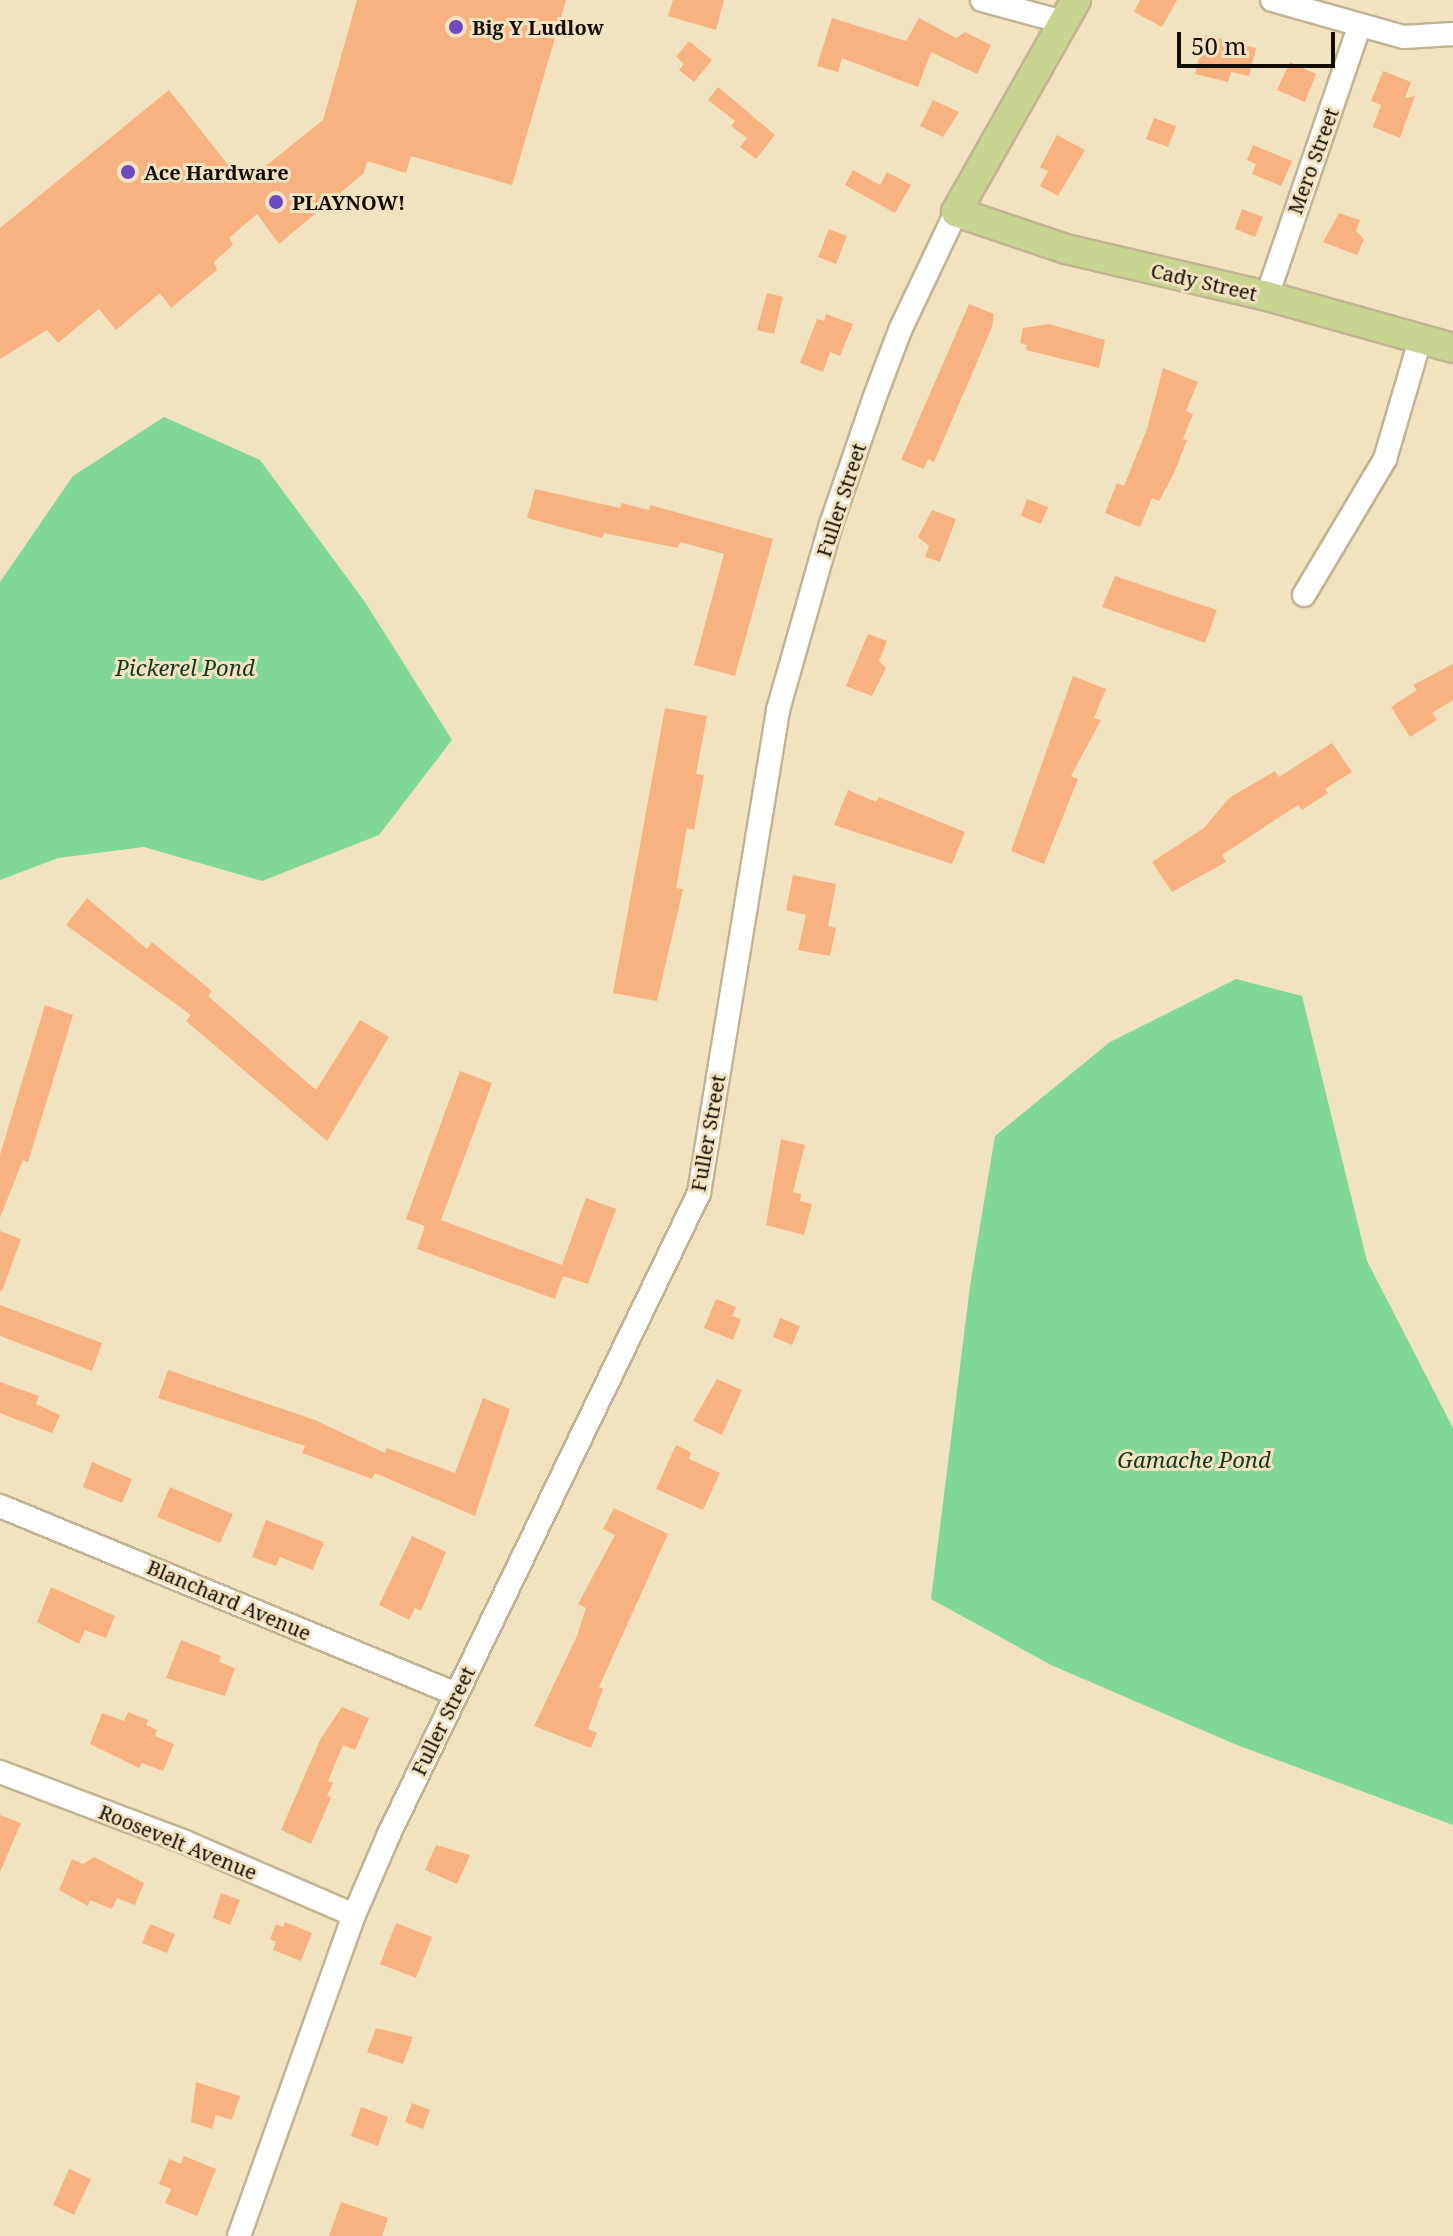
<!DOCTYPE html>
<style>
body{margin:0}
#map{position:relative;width:1453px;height:2236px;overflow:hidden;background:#f2e3c0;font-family:"Noto Serif",serif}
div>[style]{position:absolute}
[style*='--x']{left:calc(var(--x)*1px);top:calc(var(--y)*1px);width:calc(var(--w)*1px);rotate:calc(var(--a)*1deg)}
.water>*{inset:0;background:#7fd895}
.building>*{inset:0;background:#f7b280}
.roads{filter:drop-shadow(2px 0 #c1b492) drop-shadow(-2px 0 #c1b492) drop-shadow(0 2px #c1b492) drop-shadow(0 -2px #c1b492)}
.minor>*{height:22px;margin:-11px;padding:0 11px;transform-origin:11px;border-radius:11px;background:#fff}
.major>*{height:28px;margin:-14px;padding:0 14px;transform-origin:14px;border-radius:14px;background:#c8d590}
.dots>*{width:22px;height:22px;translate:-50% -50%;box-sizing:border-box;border:4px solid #f2e3c0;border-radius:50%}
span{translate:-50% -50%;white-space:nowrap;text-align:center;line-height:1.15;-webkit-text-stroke:6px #f2e3c0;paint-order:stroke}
.poi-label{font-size:20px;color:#120d03;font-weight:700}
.left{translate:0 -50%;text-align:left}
.street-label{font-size:20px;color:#120d03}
.water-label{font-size:22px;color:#153a20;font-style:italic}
.scale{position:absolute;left:1177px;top:32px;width:158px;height:36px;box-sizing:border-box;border:4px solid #120d03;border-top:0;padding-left:10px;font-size:24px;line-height:28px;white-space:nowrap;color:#120d03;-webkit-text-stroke:6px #f2e3c0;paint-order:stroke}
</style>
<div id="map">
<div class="water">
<div style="clip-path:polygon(164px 417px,260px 460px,365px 602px,452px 740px,379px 835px,262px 881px,144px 847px,58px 858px,0 880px,0 582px,73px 476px)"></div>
<div style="clip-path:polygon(1236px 979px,1302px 996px,1367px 1261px,1453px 1428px,1453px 1825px,1237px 1745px,1051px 1665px,931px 1599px,970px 1286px,995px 1136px,1110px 1042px)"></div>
</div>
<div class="building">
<div style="clip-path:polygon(357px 0,566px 0,512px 185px,411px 156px,406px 173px,367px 161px,364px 173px,279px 244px,257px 214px,229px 238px,233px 245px,214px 262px,217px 270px,171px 308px,160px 293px,116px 330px,99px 309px,58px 343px,47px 330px,0 359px,0 228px,169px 90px,243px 184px,323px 120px)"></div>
<div style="clip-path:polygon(673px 0,724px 0,716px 30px,668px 16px)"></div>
<div style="clip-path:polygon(1140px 0,1177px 0,1162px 27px,1134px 12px)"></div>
<div style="clip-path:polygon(832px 18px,906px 41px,919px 18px,956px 38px,965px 32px,991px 45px,977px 74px,931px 52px,918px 87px,842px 58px,838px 72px,817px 66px)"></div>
<div style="clip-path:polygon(1205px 35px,1256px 48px,1249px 76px,1231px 72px,1228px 82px,1195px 74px)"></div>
<div style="clip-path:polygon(689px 41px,712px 60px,694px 82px,679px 70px,684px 64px,676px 57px)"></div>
<div style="clip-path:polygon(1290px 62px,1316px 74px,1305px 102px,1277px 90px)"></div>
<div style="clip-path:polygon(1383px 71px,1411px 82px,1405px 98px,1415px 96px,1400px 138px,1373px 127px,1381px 105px,1371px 101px)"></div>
<div style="clip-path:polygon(718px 87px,775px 135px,756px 159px,740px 147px,747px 138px,731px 126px,735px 121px,708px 100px)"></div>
<div style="clip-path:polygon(933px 100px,959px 112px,943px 137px,920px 126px)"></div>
<div style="clip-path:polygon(1154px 118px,1176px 126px,1168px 147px,1146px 139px)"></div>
<div style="clip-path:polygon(1057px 135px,1085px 150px,1058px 196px,1040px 186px,1048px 171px,1040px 167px)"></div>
<div style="clip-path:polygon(1253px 145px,1292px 161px,1281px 186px,1252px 174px,1256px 164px,1247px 160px)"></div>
<div style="clip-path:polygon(853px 170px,880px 185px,887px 172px,911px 185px,895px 213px,845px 185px)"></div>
<div style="clip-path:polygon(1242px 209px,1263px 217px,1255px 237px,1235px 229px)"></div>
<div style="clip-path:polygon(1339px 213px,1360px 220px,1356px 231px,1364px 239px,1357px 255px,1323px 242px)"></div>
<div style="clip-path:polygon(829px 229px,847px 236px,836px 264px,818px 257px)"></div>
<div style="clip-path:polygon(767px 293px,783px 297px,774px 334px,757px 330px)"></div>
<div style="clip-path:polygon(969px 304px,994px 314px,992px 327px,934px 462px,928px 459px,924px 469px,901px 460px)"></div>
<div style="clip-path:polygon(826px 314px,853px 324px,840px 356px,830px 352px,823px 372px,800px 363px,817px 319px,824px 321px)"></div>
<div style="clip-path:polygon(1049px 324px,1105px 340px,1099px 368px,1026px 350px,1027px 345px,1020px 343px,1023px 328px)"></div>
<div style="clip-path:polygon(1163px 368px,1198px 382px,1186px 411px,1193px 414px,1183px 439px,1187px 440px,1174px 473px,1159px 501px,1152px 498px,1140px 527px,1105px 513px,1117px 483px,1124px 486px,1147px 429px)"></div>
<div style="clip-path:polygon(535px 489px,620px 508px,622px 503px,649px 510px,650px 505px,773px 539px,735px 676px,694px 665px,724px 554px,680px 542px,678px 548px,604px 533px,602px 538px,527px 518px)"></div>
<div style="clip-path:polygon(1027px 499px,1048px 507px,1041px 524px,1021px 516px)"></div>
<div style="clip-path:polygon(932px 510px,956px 519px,940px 562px,925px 557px,929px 546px,918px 537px)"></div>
<div style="clip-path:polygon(1115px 576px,1217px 610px,1205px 643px,1102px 607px)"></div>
<div style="clip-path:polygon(868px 634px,887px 641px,879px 661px,886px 668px,872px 696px,846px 686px)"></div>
<div style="clip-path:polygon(1453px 664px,1453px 700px,1432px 713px,1437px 720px,1410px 737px,1391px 707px,1417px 690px,1413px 685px)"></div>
<div style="clip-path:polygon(1073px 676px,1106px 689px,1094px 718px,1101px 720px,1071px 776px,1078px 779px,1044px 864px,1011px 851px)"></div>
<div style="clip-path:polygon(665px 708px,707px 716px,696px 774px,704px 775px,694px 830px,687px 828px,676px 888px,683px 889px,657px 1001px,613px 993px)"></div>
<div style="clip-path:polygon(1332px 743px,1352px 772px,1325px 789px,1328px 793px,1302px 810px,1298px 805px,1222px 855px,1226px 862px,1172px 892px,1152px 862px,1204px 828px,1229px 798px,1275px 771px,1279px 777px)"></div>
<div style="clip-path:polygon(848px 790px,876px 802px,879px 797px,965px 832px,952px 864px,834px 825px)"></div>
<div style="clip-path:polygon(793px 875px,836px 884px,828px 926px,836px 928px,830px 956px,798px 950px,806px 915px,786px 910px)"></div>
<div style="clip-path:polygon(87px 898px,147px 949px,152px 942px,212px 991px,208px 996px,316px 1090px,360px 1020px,389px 1037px,327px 1141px,186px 1021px,191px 1015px,66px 925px)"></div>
<div style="clip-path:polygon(45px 1005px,73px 1015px,28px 1162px,23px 1160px,0 1218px,0 1155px)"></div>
<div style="clip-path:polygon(460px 1071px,492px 1083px,441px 1220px,562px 1265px,586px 1198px,616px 1209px,588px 1284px,563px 1276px,555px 1299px,417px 1249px,425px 1226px,406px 1219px)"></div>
<div style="clip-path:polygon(781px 1139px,805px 1145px,793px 1192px,801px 1194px,800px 1201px,812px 1204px,804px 1235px,766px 1225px)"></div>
<div style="clip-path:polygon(0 1231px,21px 1239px,2px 1291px,0 1291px)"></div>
<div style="clip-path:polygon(716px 1299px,736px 1307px,732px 1316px,741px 1319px,733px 1340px,704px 1328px)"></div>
<div style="clip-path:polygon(0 1305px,102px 1343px,92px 1371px,0 1336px)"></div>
<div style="clip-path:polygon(780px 1318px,800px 1326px,792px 1345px,773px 1337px)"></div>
<div style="clip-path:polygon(168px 1370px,315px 1420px,385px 1453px,387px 1448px,455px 1473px,483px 1398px,510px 1409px,475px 1516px,375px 1473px,372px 1479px,302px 1453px,305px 1446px,158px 1398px)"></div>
<div style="clip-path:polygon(717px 1379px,742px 1390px,722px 1435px,693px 1421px)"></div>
<div style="clip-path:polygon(0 1382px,39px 1396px,36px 1404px,60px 1415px,52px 1433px,0 1413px)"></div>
<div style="clip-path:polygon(676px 1445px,691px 1452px,689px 1459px,720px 1473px,703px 1510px,656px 1489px)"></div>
<div style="clip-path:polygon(92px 1462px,132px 1479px,122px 1503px,83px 1487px)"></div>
<div style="clip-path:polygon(170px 1487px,233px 1514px,220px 1543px,157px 1517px)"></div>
<div style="clip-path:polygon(614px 1508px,668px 1534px,599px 1687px,603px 1689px,588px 1729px,597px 1733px,591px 1748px,534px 1726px,577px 1636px,586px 1608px,578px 1604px,615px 1535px,603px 1529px)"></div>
<div style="clip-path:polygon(266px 1520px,324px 1542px,313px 1570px,280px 1557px,276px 1566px,252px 1557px)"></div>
<div style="clip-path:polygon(412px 1536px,446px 1552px,421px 1611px,415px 1608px,409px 1620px,379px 1605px)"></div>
<div style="clip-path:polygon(51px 1587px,115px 1616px,106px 1638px,85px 1630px,79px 1644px,37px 1622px)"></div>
<div style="clip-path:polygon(181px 1640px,221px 1656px,219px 1662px,235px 1668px,225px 1696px,166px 1678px)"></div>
<div style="clip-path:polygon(342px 1707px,369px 1718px,355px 1750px,343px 1745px,328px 1781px,333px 1783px,327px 1796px,331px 1798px,311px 1844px,281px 1830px,321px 1738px)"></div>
<div style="clip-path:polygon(128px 1712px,148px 1720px,146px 1725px,157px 1730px,155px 1736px,174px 1744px,163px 1771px,142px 1763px,139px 1768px,90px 1744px,102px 1713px,124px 1721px)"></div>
<div style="clip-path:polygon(0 1815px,21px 1823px,0 1872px)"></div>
<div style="clip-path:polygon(436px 1845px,470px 1855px,457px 1884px,425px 1870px)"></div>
<div style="clip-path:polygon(94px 1857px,144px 1883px,135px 1905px,117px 1898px,112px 1909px,90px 1900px,88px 1906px,59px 1890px,72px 1859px,83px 1864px)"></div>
<div style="clip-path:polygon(221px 1893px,240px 1900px,230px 1925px,213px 1918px)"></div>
<div style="clip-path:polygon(285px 1922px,312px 1933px,301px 1961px,273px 1950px,276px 1942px,270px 1939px,276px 1924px,283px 1927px)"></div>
<div style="clip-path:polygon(396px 1923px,432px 1937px,416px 1978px,380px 1964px)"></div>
<div style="clip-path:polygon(150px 1924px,175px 1934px,167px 1953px,142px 1943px)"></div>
<div style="clip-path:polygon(376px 2028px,413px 2037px,403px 2064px,367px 2052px)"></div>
<div style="clip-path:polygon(196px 2082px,240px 2096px,232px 2120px,216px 2115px,212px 2129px,191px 2122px)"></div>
<div style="clip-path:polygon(412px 2103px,430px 2110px,423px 2129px,405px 2122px)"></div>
<div style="clip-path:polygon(361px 2107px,388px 2117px,378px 2146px,351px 2136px)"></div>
<div style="clip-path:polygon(184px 2156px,216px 2169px,197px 2216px,165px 2203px,171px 2189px,159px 2184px,169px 2159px,181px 2164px)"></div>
<div style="clip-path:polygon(69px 2169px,91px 2179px,74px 2215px,53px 2205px)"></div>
<div style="clip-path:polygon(341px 2202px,388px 2218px,382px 2236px,329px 2236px)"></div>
</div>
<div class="roads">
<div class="minor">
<div style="--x:982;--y:0;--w:84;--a:15.2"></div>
<div style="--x:1272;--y:0;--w:137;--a:15.7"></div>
<div style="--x:1404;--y:37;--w:49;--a:-3.5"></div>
<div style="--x:1267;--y:296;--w:284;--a:-71.1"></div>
<div style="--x:1304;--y:595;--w:158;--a:-59.2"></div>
<div style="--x:1385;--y:459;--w:124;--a:-73.6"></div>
<div style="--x:0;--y:1506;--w:494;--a:22.4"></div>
<div style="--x:0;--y:1772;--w:198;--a:20.7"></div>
<div style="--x:185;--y:1842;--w:184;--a:23.4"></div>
<div style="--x:239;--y:2236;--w:341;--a:-70.3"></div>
<div style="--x:354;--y:1915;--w:88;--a:-66.6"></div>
<div style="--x:389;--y:1834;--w:712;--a:-64.19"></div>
<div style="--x:699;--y:1193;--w:489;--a:-80.7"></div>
<div style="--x:778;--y:710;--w:190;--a:-74.1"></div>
<div style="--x:830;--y:527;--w:135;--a:-71"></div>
<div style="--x:874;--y:399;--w:76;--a:-69.2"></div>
<div style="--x:901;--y:328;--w:128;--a:-64.6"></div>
</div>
<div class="major">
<div style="--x:1076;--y:0;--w:244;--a:119.5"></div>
<div style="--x:956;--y:212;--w:116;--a:18.6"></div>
<div style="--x:1066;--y:249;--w:206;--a:13.2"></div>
<div style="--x:1267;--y:296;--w:193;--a:15.6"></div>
</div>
</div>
<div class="dots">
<div style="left:456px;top:27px;background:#6d4ac3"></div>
<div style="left:128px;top:172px;background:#6d4ac3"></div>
<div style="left:276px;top:202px;background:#6d4ac3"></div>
</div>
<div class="poi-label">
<span class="left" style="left:472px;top:27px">Big Y Ludlow</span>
<span class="left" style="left:144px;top:172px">Ace Hardware</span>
<span class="left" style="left:292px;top:202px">PLAYNOW!</span>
</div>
<div class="street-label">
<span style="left:1313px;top:161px;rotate:-70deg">Mero Street</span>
<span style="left:1204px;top:282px;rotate:13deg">Cady Street</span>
<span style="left:841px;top:500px;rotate:-72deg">Fuller Street</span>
<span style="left:708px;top:1133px;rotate:-80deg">Fuller Street</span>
<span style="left:229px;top:1600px;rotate:23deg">Blanchard Avenue</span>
<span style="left:443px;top:1721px;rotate:-64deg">Fuller Street</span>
<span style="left:178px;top:1842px;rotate:22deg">Roosevelt Avenue</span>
</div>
<div class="water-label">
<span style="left:185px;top:668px">Pickerel Pond</span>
<span style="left:1194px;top:1460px">Gamache Pond</span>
</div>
<div class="scale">50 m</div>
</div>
